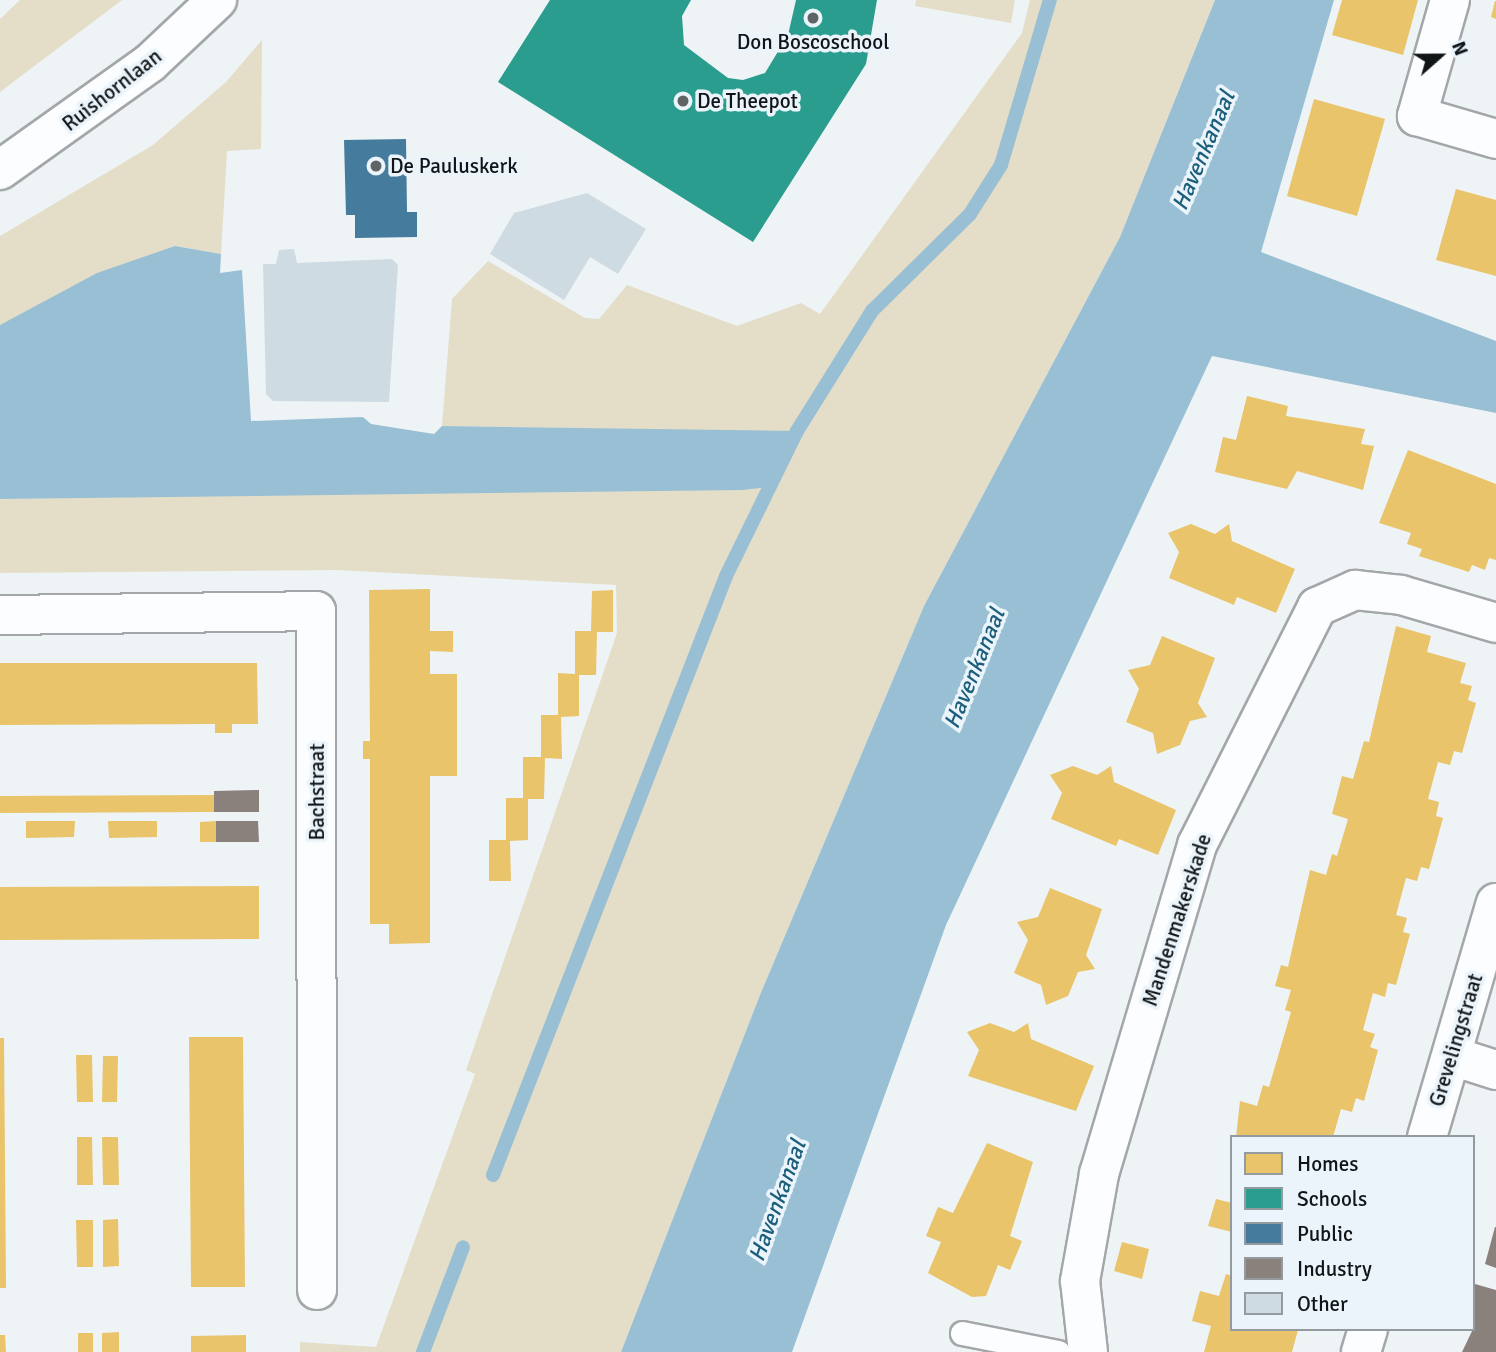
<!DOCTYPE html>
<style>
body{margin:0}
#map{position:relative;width:1496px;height:1352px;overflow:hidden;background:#eef3f6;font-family:Signika,sans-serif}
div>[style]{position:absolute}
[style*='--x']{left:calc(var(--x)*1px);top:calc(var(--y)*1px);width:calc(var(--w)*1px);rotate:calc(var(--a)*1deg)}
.green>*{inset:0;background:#e4dec8}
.water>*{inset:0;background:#98bfd4}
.homes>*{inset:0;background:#e9c46a}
.schools>*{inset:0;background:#2a9d8f}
.public>*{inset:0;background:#457b9d}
.industry>*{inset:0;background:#8a817c}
.stream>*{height:14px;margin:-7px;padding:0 7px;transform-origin:7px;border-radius:7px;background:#98bfd4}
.building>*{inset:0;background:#cedbe2}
.roads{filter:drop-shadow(2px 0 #a3a7a9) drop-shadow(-2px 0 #a3a7a9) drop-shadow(0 2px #a3a7a9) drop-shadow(0 -2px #a3a7a9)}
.service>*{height:23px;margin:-11.5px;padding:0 11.5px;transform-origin:11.5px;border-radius:11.5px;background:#fcfdfe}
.minor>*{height:38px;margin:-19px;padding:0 19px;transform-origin:19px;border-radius:19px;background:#fcfdfe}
.secondary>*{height:38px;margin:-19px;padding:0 19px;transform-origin:19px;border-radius:19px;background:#fcfdfe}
.dots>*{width:19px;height:19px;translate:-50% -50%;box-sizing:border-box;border:4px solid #eaf4fa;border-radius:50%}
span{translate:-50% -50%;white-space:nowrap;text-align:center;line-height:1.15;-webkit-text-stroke:7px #eaf4fa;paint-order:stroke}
.poi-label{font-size:21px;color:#111517}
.left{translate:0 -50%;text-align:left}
.street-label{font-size:21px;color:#111517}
.water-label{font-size:23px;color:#1c5e7b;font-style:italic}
.legend{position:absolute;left:1230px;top:1135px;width:245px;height:196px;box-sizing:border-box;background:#eaf4fa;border:2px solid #939b9f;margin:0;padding:9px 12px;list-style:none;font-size:21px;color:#111517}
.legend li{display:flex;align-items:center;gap:14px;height:35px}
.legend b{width:35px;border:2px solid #939b9f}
.north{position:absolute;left:1405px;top:21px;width:70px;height:70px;-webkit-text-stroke:5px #eaf4fa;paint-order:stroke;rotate:69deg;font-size:19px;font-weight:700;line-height:28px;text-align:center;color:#111517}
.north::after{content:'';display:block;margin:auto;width:24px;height:32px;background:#111517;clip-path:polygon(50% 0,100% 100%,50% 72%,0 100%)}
</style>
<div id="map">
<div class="green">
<div style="clip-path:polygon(20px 0,122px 0,0 92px,0 19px)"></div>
<div style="clip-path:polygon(916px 0,1015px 0,1011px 23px,915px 6px)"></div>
<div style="clip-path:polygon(1030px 0,1215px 0,1120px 237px,924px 606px,760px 995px,621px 1352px,300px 1352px,300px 1342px,376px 1347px,475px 1074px,466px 1070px,617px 633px,616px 585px,338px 570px,0 573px,0 499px,769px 487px,625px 429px,442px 426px,452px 299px,488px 261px,585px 318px,599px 319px,627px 285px,737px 326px,801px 303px,820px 314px,1022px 33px)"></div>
<div style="clip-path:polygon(262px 40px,261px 149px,227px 151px,221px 254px,175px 246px,0 325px,0 236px,153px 145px,226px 82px)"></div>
</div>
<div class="water">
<div style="clip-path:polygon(1215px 0,1334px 0,1261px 252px,1496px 341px,1496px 413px,1212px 356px,946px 925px,792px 1352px,621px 1352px,760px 995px,924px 606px,1120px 237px)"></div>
<div style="clip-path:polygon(175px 246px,221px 254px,220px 273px,242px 270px,251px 421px,363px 417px,371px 424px,434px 434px,442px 426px,797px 431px,769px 487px,743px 490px,0 499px,0 325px,97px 273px)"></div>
</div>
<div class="homes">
<div style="clip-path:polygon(1342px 0,1418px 0,1403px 55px,1332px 35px)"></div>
<div style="clip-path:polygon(1495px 1px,1496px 1px,1496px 19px,1491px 17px)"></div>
<div style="clip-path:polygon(1314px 99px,1385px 119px,1357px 216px,1287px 196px)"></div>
<div style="clip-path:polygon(1456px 189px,1496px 200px,1496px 276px,1436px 260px)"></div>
<div style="clip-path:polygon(1247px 396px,1288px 406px,1286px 416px,1365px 429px,1361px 444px,1374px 446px,1363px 490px,1297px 471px,1287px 489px,1215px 472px,1223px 437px,1236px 440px)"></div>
<div style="clip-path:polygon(1408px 450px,1496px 484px,1496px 560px,1489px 558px,1485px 570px,1472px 565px,1469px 572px,1419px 556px,1422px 549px,1407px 544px,1411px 533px,1379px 523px)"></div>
<div style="clip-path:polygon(1191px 524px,1215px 534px,1229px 524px,1232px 541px,1295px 569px,1276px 613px,1237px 597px,1234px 605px,1169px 578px,1179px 552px,1168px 533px)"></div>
<div style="clip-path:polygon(430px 589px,430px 631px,453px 631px,453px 652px,430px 651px,430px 674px,457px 674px,457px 776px,430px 776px,430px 943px,389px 944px,389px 924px,370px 924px,370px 759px,363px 759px,363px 741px,370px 741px,369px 590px)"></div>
<div style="clip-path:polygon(613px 590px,613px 632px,597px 632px,596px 675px,579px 675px,579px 716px,561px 717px,562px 759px,545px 758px,544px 799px,528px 799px,528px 840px,510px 841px,511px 881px,489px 881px,489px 840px,506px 840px,506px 798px,523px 798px,523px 757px,541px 757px,541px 715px,558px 715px,558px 673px,575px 674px,575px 631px,591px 631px,592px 591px)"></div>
<div style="clip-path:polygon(1396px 626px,1431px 636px,1427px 652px,1466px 663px,1460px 683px,1472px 686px,1468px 700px,1476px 703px,1462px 753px,1454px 751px,1450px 765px,1438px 762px,1428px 799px,1439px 802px,1436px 816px,1443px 818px,1429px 869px,1421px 867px,1417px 881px,1406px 878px,1396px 915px,1407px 918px,1403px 932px,1410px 934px,1396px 985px,1388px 983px,1385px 997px,1373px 993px,1363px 1030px,1375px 1034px,1370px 1047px,1378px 1050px,1364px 1101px,1356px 1098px,1352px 1112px,1341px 1109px,1333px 1137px,1236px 1137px,1240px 1101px,1257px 1106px,1263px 1085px,1269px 1087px,1291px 1012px,1285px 1010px,1291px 990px,1275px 986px,1281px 965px,1288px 967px,1310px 870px,1326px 875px,1332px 854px,1337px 856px,1348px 819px,1332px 814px,1342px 776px,1353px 779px,1364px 741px,1369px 742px)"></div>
<div style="clip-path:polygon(1162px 636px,1215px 658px,1198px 703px,1207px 717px,1190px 721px,1180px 745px,1157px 754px,1153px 733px,1126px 722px,1139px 689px,1128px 670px,1150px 665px)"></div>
<div style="clip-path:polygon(0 663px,257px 663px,258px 724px,232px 724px,232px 733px,215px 733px,215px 724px,0 725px)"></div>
<div style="clip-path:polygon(1073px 766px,1097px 775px,1111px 766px,1114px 782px,1176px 810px,1158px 855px,1119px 839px,1116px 846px,1051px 819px,1062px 793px,1050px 775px)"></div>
<div style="clip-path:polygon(214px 795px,214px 812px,0 813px,0 796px)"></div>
<div style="clip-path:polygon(26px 821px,75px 821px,74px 837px,26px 838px)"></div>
<div style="clip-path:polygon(108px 821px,157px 821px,157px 837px,109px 838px)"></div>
<div style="clip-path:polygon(216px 821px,216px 842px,200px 842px,200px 822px)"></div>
<div style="clip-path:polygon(259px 886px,259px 939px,0 940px,0 887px)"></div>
<div style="clip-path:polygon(1050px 888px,1102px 909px,1086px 955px,1095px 969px,1078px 972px,1068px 996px,1046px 1005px,1041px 985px,1014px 973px,1028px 940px,1017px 922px,1038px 917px)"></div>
<div style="clip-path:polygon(990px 1023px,1014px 1032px,1028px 1023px,1031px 1039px,1094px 1066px,1076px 1111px,968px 1076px,979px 1050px,967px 1032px)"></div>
<div style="clip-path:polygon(189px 1037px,243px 1037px,245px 1287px,191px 1287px)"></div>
<div style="clip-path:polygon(0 1038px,4px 1038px,6px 1288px,0 1288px)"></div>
<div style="clip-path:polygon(76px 1055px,92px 1055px,93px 1102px,77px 1102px)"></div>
<div style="clip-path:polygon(103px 1056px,118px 1056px,117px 1102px,102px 1102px)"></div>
<div style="clip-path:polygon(77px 1137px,92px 1137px,93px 1185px,77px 1185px)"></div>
<div style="clip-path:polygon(102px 1137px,118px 1137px,119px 1185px,103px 1185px)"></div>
<div style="clip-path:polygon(987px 1143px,1033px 1162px,1010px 1236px,1022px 1241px,1010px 1270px,998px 1265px,986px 1296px,972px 1297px,928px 1273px,941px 1242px,926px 1236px,938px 1207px,953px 1213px)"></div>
<div style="clip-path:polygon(1216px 1199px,1232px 1203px,1232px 1232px,1208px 1226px)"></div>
<div style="clip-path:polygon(118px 1219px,119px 1266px,103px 1267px,103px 1220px)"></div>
<div style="clip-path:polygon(76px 1220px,93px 1220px,93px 1267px,77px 1267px)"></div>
<div style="clip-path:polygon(1122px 1242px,1149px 1249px,1142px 1279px,1114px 1271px)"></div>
<div style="clip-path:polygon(1226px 1274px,1232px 1276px,1232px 1329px,1298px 1330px,1292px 1352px,1204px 1352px,1211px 1326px,1192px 1321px,1200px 1291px,1219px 1296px)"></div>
<div style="clip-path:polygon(119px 1332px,119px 1352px,102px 1352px,102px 1333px)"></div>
<div style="clip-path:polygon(78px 1333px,93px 1333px,93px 1352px,78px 1352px)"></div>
<div style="clip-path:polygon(0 1335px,5px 1335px,6px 1352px,0 1352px)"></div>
<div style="clip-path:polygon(246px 1335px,246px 1352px,191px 1352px,191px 1336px)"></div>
</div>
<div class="schools">
<div style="clip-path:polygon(550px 0,691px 0,682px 16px,684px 45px,728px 78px,743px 80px,765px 73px,788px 35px,796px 0,877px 0,866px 64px,753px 242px,498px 82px)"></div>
</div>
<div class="public">
<div style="clip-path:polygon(406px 139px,407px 212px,417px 212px,417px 237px,355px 238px,355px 215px,346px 215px,344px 140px)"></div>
</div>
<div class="industry">
<div style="clip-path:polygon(259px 790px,259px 812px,214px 812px,214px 791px)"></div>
<div style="clip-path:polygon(216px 821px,258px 821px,259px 842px,216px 842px)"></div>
<div style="clip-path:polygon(1495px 1227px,1496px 1227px,1496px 1268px,1485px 1264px)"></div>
<div style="clip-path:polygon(1475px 1284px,1496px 1290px,1496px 1352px,1462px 1352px,1473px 1329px)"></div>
</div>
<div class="stream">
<div style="--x:493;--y:1175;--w:643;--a:-68.74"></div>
<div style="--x:726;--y:576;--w:161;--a:-63.9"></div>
<div style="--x:797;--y:431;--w:142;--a:-58"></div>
<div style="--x:872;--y:311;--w:138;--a:-44.7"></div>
<div style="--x:970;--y:214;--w:58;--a:-57.7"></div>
<div style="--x:1001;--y:165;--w:172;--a:-73.5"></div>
<div style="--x:423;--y:1352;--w:112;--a:-69.1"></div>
</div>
<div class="building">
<div style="clip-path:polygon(587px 193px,646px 229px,618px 274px,590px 257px,564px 300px,490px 254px,514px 213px)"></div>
<div style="clip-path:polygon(294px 249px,297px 263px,392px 259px,398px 265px,389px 402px,273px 401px,266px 394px,263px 264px,276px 264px,279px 250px)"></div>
</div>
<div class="roads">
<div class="service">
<div style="--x:962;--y:1333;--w:98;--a:11.2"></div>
</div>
<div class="minor">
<div style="--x:1450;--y:0;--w:121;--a:105.9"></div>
<div style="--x:1417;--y:116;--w:82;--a:16.2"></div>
<div style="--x:0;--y:615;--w:316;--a:-0.7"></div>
<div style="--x:316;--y:611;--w:679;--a:89.92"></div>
<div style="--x:1452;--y:1056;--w:46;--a:17.7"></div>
<div style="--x:1427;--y:1137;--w:244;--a:-73.6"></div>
<div style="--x:1088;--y:1352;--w:71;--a:-96.4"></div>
<div style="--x:1080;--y:1281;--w:109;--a:-79.9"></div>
<div style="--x:1099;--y:1174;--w:343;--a:-73.4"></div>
<div style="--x:1197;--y:845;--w:267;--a:-63.2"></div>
<div style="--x:1317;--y:607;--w:42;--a:-24.1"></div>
<div style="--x:1355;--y:590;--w:46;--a:6.2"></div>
<div style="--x:1401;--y:595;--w:99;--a:16.4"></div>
<div style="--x:1361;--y:1352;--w:24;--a:-73"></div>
</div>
<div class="secondary">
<div style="--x:0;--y:170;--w:184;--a:-35.5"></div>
<div style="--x:150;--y:63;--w:92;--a:-43.2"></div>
</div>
</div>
<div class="dots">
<div style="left:813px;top:18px;background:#5e6365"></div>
<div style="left:683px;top:101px;background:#5e6365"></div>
<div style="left:376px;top:166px;background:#5e6365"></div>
</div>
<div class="poi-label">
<span style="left:813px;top:42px">Don Boscoschool</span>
<span class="left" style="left:697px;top:101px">De Theepot</span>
<span class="left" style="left:390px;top:166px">De Pauluskerk</span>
</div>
<div class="street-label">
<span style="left:112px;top:90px;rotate:-38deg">Ruishornlaan</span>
<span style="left:317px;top:792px;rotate:-90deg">Bachstraat</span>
<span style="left:1177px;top:920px;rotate:-72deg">Mandenmakerskade</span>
<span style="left:1456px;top:1040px;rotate:-73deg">Grevelingstraat</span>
</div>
<div class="water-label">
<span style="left:1204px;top:151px;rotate:-67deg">Havenkanaal</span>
<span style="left:975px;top:669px;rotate:-68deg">Havenkanaal</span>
<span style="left:778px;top:1201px;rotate:-70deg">Havenkanaal</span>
</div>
<ul class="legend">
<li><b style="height:19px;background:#e9c46a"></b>Homes</li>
<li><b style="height:19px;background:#2a9d8f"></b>Schools</li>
<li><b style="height:19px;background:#457b9d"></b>Public</li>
<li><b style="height:19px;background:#8a817c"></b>Industry</li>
<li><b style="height:19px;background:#cedbe2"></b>Other</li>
</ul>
<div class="north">N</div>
</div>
